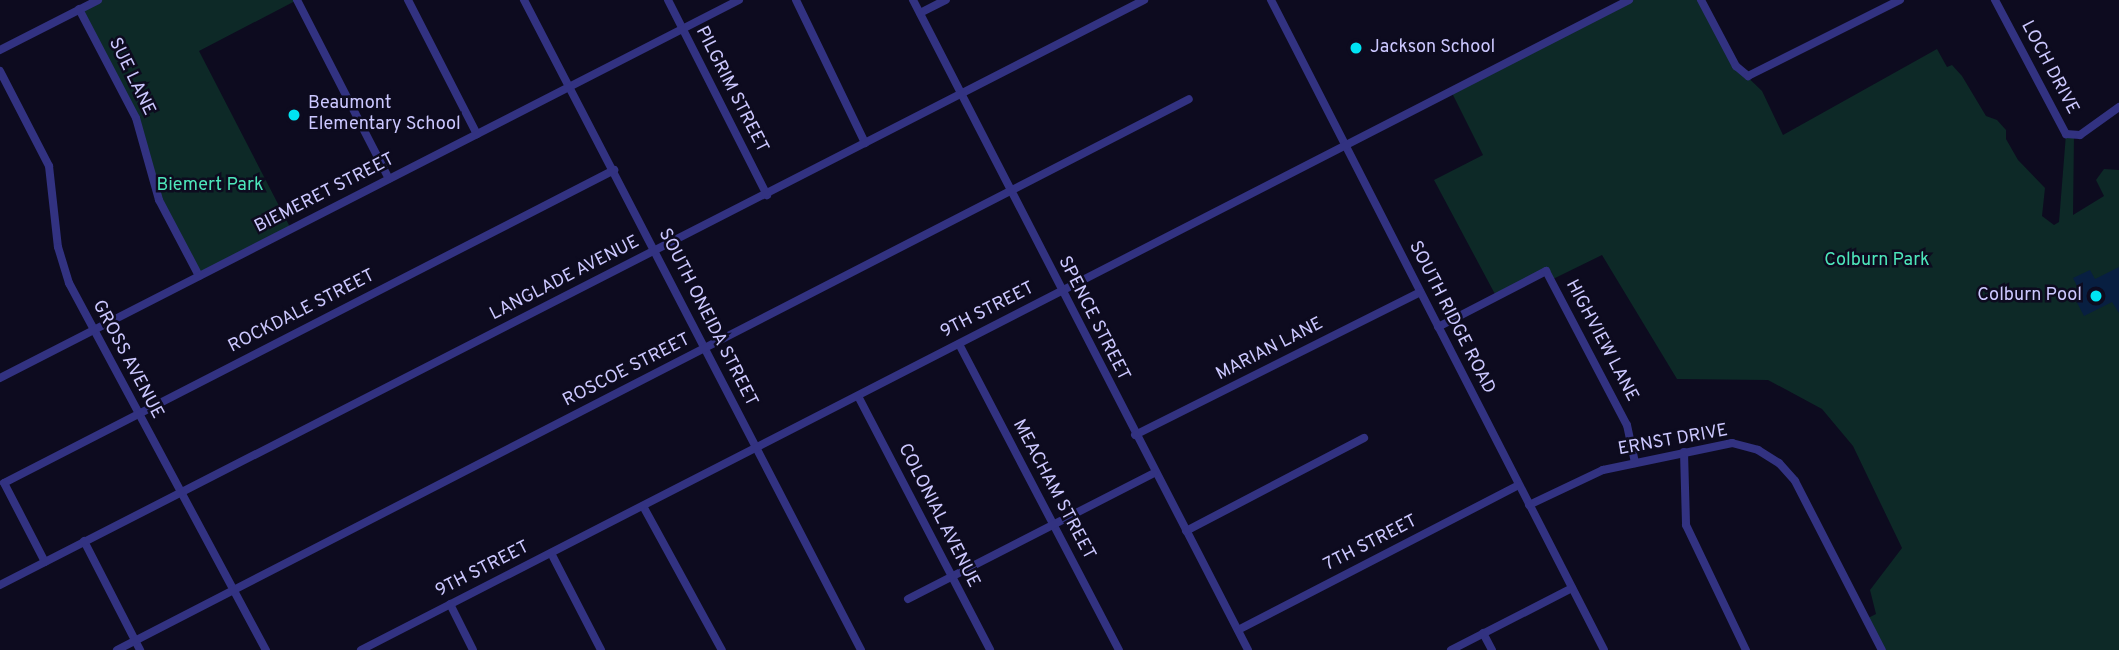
<!DOCTYPE html>
<style>
body{margin:0}
#map{position:relative;width:2119px;height:650px;overflow:hidden;background:#0d0b1f;font-family:Overpass,sans-serif}
div>[style]{position:absolute}
[style*='--x']{left:calc(var(--x)*1px);top:calc(var(--y)*1px);width:calc(var(--w)*1px);rotate:calc(var(--a)*1deg)}
.green>*{inset:0;background:#0d2927}
.water>*{inset:0;background:#081f41}
.minor>*{height:8px;margin:-4px;padding:0 4px;transform-origin:4px;border-radius:4px;background:#323281}
.dots>*{width:19px;height:19px;translate:-50% -50%;box-sizing:border-box;border:4px solid #0d0b1f;border-radius:50%}
span{translate:-50% -50%;white-space:nowrap;text-align:center;line-height:1.15;-webkit-text-stroke:5px #0d0b1f;paint-order:stroke}
.poi-label{font-size:18px;color:#ccc8ff}
.left{translate:0 -50%;text-align:left}
.right{translate:-100% -50%;text-align:right}
.street-label{font-size:18px;color:#ccc8ff}
.park-label{font-size:18px;color:#4de6ba}
</style>
<div id="map">
<div class="green">
<div style="clip-path:polygon(98px 0,297px 0,199px 51px,291px 229px,199px 276px,159px 200px,136px 118px,79px 9px)"></div>
<div style="clip-path:polygon(1629px 0,1701px 0,1736px 66px,1762px 91px,1783px 135px,1937px 49px,1947px 67px,1952px 65px,1962px 76px,1986px 116px,1997px 120px,2006px 130px,2006px 139px,2018px 160px,2045px 188px,2042px 216px,2054px 225px,2059px 222px,2066px 134px,2074px 134px,2073px 215px,2104px 196px,2096px 180px,2104px 169px,2119px 170px,2119px 650px,1882px 650px,1866px 619px,1876px 614px,1870px 590px,1902px 548px,1853px 446px,1822px 409px,1768px 380px,1677px 379px,1602px 255px,1551px 280px,1547px 271px,1496px 296px,1434px 180px,1483px 155px,1451px 91px)"></div>
</div>
<div class="water">
<div style="clip-path:polygon(2119px 267px,2119px 313px,2112px 302px,2084px 316px,2071px 291px,2078px 288px,2073px 278px,2090px 270px,2095px 279px)"></div>
</div>
<div class="minor">
<div style="--x:297;--y:0;--w:201;--a:62.8"></div>
<div style="--x:408;--y:0;--w:151;--a:62.8"></div>
<div style="--x:524;--y:0;--w:732;--a:62.59"></div>
<div style="--x:668;--y:0;--w:219;--a:63.1"></div>
<div style="--x:796;--y:0;--w:159;--a:64.2"></div>
<div style="--x:913;--y:0;--w:731;--a:62.73"></div>
<div style="--x:1271;--y:0;--w:730;--a:62.87"></div>
<div style="--x:1701;--y:0;--w:75;--a:62.1"></div>
<div style="--x:1736;--y:66;--w:16;--a:40"></div>
<div style="--x:1748;--y:76;--w:170;--a:-26.6"></div>
<div style="--x:1995;--y:0;--w:152;--a:62.1"></div>
<div style="--x:2066;--y:134;--w:14;--a:4"></div>
<div style="--x:2080;--y:135;--w:48;--a:-35.7"></div>
<div style="--x:79;--y:9;--w:123;--a:62.4"></div>
<div style="--x:136;--y:118;--w:85;--a:74.3"></div>
<div style="--x:159;--y:200;--w:86;--a:62.2"></div>
<div style="--x:920;--y:13;--w:29;--a:-27"></div>
<div style="--x:0;--y:50;--w:110;--a:-27"></div>
<div style="--x:0;--y:71;--w:107;--a:62.7"></div>
<div style="--x:49;--y:166;--w:81;--a:83.7"></div>
<div style="--x:58;--y:247;--w:38;--a:73"></div>
<div style="--x:69;--y:283;--w:417;--a:61.8"></div>
<div style="--x:1438;--y:327;--w:122;--a:-27.4"></div>
<div style="--x:1546;--y:271;--w:174;--a:62.3"></div>
<div style="--x:1627;--y:425;--w:39;--a:78"></div>
<div style="--x:959;--y:344;--w:345;--a:62.4"></div>
<div style="--x:0;--y:378;--w:830;--a:-27.09"></div>
<div style="--x:858;--y:396;--w:286;--a:62.5"></div>
<div style="--x:1135;--y:435;--w:319;--a:-26.6"></div>
<div style="--x:1684;--y:452;--w:73;--a:88.4"></div>
<div style="--x:1686;--y:525;--w:139;--a:64.4"></div>
<div style="--x:1529;--y:505;--w:82;--a:-25.3"></div>
<div style="--x:1603;--y:470;--w:132;--a:-11.8"></div>
<div style="--x:1732;--y:443;--w:27;--a:15"></div>
<div style="--x:1758;--y:450;--w:25;--a:32"></div>
<div style="--x:1779;--y:463;--w:24;--a:48"></div>
<div style="--x:1795;--y:481;--w:190;--a:62.8"></div>
<div style="--x:643;--y:506;--w:164;--a:61.3"></div>
<div style="--x:1186;--y:531;--w:201;--a:-27.6"></div>
<div style="--x:84;--y:541;--w:123;--a:62.8"></div>
<div style="--x:551;--y:553;--w:109;--a:62.7"></div>
<div style="--x:45;--y:562;--w:89;--a:-117.4"></div>
<div style="--x:4;--y:483;--w:686;--a:-27.16"></div>
<div style="--x:0;--y:585;--w:1285;--a:-27.08"></div>
<div style="--x:908;--y:599;--w:276;--a:-27.1"></div>
<div style="--x:450;--y:604;--w:51;--a:63.4"></div>
<div style="--x:1238;--y:630;--w:316;--a:-27.3"></div>
<div style="--x:1483;--y:633;--w:19;--a:62"></div>
<div style="--x:117;--y:650;--w:1205;--a:-27.2"></div>
<div style="--x:361;--y:650;--w:1425;--a:-27.14"></div>
<div style="--x:1451;--y:650;--w:136;--a:-27.1"></div>
</div>
<div class="dots">
<div style="left:1356px;top:48px;background:#00e4f3"></div>
<div style="left:294px;top:115px;background:#00e4f3"></div>
<div style="left:2096px;top:296px;background:#00e4f3"></div>
</div>
<div class="poi-label">
<span class="left" style="left:1370px;top:48px">Jackson School</span>
<span class="left" style="left:308px;top:115px">Beaumont<br>Elementary School</span>
<span class="right" style="left:2082px;top:296px">Colburn Pool</span>
</div>
<div class="street-label">
<span style="left:2049px;top:68px;rotate:62deg">LOCH DRIVE</span>
<span style="left:131px;top:77px;rotate:64deg">SUE LANE</span>
<span style="left:731px;top:90px;rotate:63deg">PILGRIM STREET</span>
<span style="left:325px;top:194px;rotate:-27deg">BIEMERET STREET</span>
<span style="left:565px;top:279px;rotate:-27deg">LANGLADE AVENUE</span>
<span style="left:988px;top:311px;rotate:-27deg">9TH STREET</span>
<span style="left:302px;top:312px;rotate:-27deg">ROCKDALE STREET</span>
<span style="left:707px;top:318px;rotate:63deg">SOUTH ONEIDA STREET</span>
<span style="left:1451px;top:318px;rotate:63deg">SOUTH RIDGE ROAD</span>
<span style="left:1093px;top:319px;rotate:63deg">SPENCE STREET</span>
<span style="left:1601px;top:341px;rotate:62deg">HIGHVIEW LANE</span>
<span style="left:1270px;top:350px;rotate:-27deg">MARIAN LANE</span>
<span style="left:127px;top:360px;rotate:62deg">GROSS AVENUE</span>
<span style="left:627px;top:371px;rotate:-27deg">ROSCOE STREET</span>
<span style="left:1673px;top:441px;rotate:-10deg">ERNST DRIVE</span>
<span style="left:1053px;top:490px;rotate:62deg">MEACHAM STREET</span>
<span style="left:938px;top:516px;rotate:63deg">COLONIAL AVENUE</span>
<span style="left:1371px;top:544px;rotate:-27deg">7TH STREET</span>
<span style="left:483px;top:570px;rotate:-27deg">9TH STREET</span>
</div>
<div class="park-label">
<span style="left:210px;top:186px">Biemert Park</span>
<span style="left:1877px;top:261px">Colburn Park</span>
</div>
</div>
